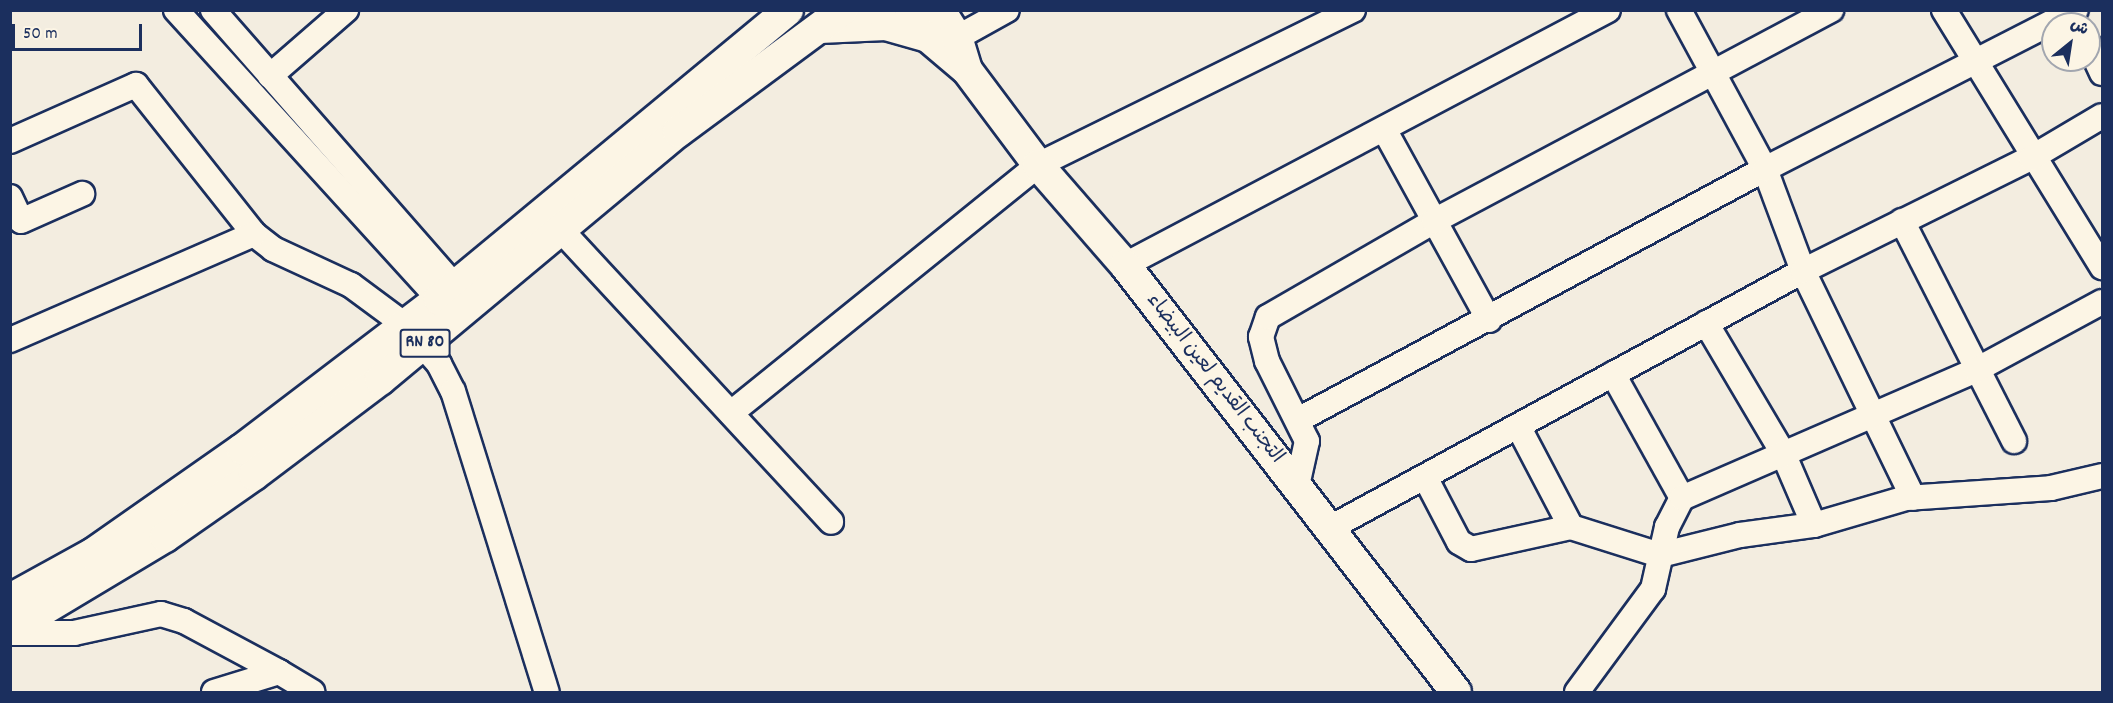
<!DOCTYPE html>
<meta charset="utf-8">
<style>
body{margin:0}
#map{position:relative;width:2113px;height:703px;overflow:hidden;background:#f3ede0;font-family:Dekko,"Playpen Sans Arabic",sans-serif}
div>[style]{position:absolute}
[style*='--x']{left:calc(var(--x)*1px);top:calc(var(--y)*1px);width:calc(var(--w)*1px);rotate:calc(var(--a)*1deg)}
.roads{filter:drop-shadow(2px 0 #1b2f5e) drop-shadow(-2px 0 #1b2f5e) drop-shadow(0 2px #1b2f5e) drop-shadow(0 -2px #1b2f5e)}
.minor>*{height:24px;margin:-12px;padding:0 12px;transform-origin:12px;border-radius:12px;background:#fcf5e5}
.major>*{height:30px;margin:-15px;padding:0 15px;transform-origin:15px;border-radius:15px;background:#fcf5e5}
span{translate:-50% -50%;white-space:nowrap;text-align:center;line-height:1.15;-webkit-text-stroke:4.5px #fcf5e5;paint-order:stroke}
.shield-label span{padding:2px 4px;background:#fcf5e5;border:2px solid;border-radius:4px;-webkit-text-stroke-width:0}
.shield-label{font-size:18px;color:#1b2f5e;font-weight:700}
.street-label{font-size:20px;color:#1b2f5e}
.frame{position:absolute;inset:0;border:12px solid #1b2f5e;pointer-events:none}
.north{position:absolute;left:2041px;top:12px;width:60px;height:60px;box-sizing:border-box;background:#fcf5e5;border:2px solid #a2a6af;border-radius:50%;rotate:30deg;font-size:16px;font-weight:700;line-height:24px;text-align:center;color:#1b2f5e}
.north::after{content:'';display:block;margin:auto;width:21px;height:27px;background:#1b2f5e;clip-path:polygon(50% 0,100% 100%,50% 72%,0 100%)}
.scale{position:absolute;left:12px;top:24px;width:130px;height:27px;box-sizing:border-box;border:3px solid #1b2f5e;border-top:0;padding-left:8px;font-size:18px;line-height:21px;white-space:nowrap;color:#1b2f5e;-webkit-text-stroke:4px #fcf5e5;paint-order:stroke}
</style>
<div id="map">
<div class="roads">
<div class="minor">
<div style="--x:176;--y:10;--w:408;--a:47.7"></div>
<div style="--x:213;--y:10;--w:383;--a:48.8"></div>
<div style="--x:1679;--y:10;--w:181;--a:61.6"></div>
<div style="--x:1765;--y:169;--w:109;--a:69.6"></div>
<div style="--x:1803;--y:271;--w:252;--a:64.1"></div>
<div style="--x:1944;--y:10;--w:302;--a:58.4"></div>
<div style="--x:2089;--y:45;--w:31;--a:65"></div>
<div style="--x:942;--y:46;--w:74;--a:-29"></div>
<div style="--x:270;--y:76;--w:101;--a:-41"></div>
<div style="--x:1384;--y:129;--w:218;--a:61.2"></div>
<div style="--x:10;--y:141;--w:138;--a:-24"></div>
<div style="--x:136;--y:85;--w:190;--a:51.6"></div>
<div style="--x:254;--y:234;--w:24;--a:38"></div>
<div style="--x:273;--y:249;--w:86;--a:24.8"></div>
<div style="--x:351;--y:285;--w:67;--a:36.5"></div>
<div style="--x:405;--y:325;--w:52;--a:48.9"></div>
<div style="--x:439;--y:364;--w:30;--a:63"></div>
<div style="--x:453;--y:391;--w:315;--a:72.7"></div>
<div style="--x:10;--y:197;--w:26;--a:65"></div>
<div style="--x:21;--y:221;--w:67;--a:-23.9"></div>
<div style="--x:1902;--y:221;--w:247;--a:63"></div>
<div style="--x:560;--y:229;--w:399;--a:47.2"></div>
<div style="--x:1125;--y:265;--w:546;--a:-27.83"></div>
<div style="--x:1706;--y:323;--w:151;--a:59.4"></div>
<div style="--x:1783;--y:453;--w:78;--a:66.7"></div>
<div style="--x:10;--y:340;--w:266;--a:-23.5"></div>
<div style="--x:1613;--y:374;--w:142;--a:60.9"></div>
<div style="--x:731;--y:413;--w:395;--a:-38.9"></div>
<div style="--x:1038;--y:165;--w:351;--a:-26.2"></div>
<div style="--x:1298;--y:420;--w:530;--a:-28.26"></div>
<div style="--x:1765;--y:169;--w:349;--a:-27.1"></div>
<div style="--x:1518;--y:426;--w:114;--a:62.3"></div>
<div style="--x:1571;--y:527;--w:93;--a:17.5"></div>
<div style="--x:1660;--y:555;--w:82;--a:-14"></div>
<div style="--x:1740;--y:535;--w:75;--a:-7.7"></div>
<div style="--x:1814;--y:525;--w:96;--a:-16.4"></div>
<div style="--x:1906;--y:498;--w:145;--a:-3.9"></div>
<div style="--x:2051;--y:488;--w:52;--a:-13.2"></div>
<div style="--x:1425;--y:477;--w:73;--a:62.4"></div>
<div style="--x:1459;--y:542;--w:14;--a:30"></div>
<div style="--x:1471;--y:549;--w:102;--a:-12.4"></div>
<div style="--x:1297;--y:486;--w:46;--a:-77.5"></div>
<div style="--x:1307;--y:441;--w:89;--a:-116.6"></div>
<div style="--x:1267;--y:361;--w:25;--a:-104"></div>
<div style="--x:1261;--y:337;--w:21;--a:-71"></div>
<div style="--x:1268;--y:317;--w:192;--a:-30"></div>
<div style="--x:1434;--y:221;--w:450;--a:-28"></div>
<div style="--x:1330;--y:528;--w:538;--a:-28.52"></div>
<div style="--x:1803;--y:271;--w:254;--a:-26.4"></div>
<div style="--x:2031;--y:158;--w:82;--a:-30.6"></div>
<div style="--x:10;--y:633;--w:64;--a:0"></div>
<div style="--x:74;--y:633;--w:89;--a:-12.3"></div>
<div style="--x:161;--y:614;--w:24;--a:17"></div>
<div style="--x:184;--y:621;--w:108;--a:28.2"></div>
<div style="--x:214;--y:692;--w:68;--a:-17.1"></div>
<div style="--x:279;--y:672;--w:39;--a:31"></div>
<div style="--x:1577;--y:692;--w:128;--a:-53.6"></div>
<div style="--x:1653;--y:589;--w:64;--a:-77.3"></div>
<div style="--x:1667;--y:527;--w:33;--a:-63"></div>
<div style="--x:1682;--y:498;--w:321;--a:-23.5"></div>
<div style="--x:1976;--y:370;--w:143;--a:-28.4"></div>
</div>
<div class="major">
<div style="--x:910;--y:10;--w:32;--a:56"></div>
<div style="--x:928;--y:37;--w:51;--a:40.2"></div>
<div style="--x:967;--y:70;--w:119;--a:53.2"></div>
<div style="--x:1038;--y:165;--w:133;--a:49"></div>
<div style="--x:1125;--y:265;--w:540;--a:52.22"></div>
<div style="--x:940;--y:10;--w:32;--a:58"></div>
<div style="--x:957;--y:37;--w:34;--a:73"></div>
<div style="--x:820;--y:28;--w:66;--a:-2.6"></div>
<div style="--x:886;--y:25;--w:44;--a:15.9"></div>
<div style="--x:10;--y:599;--w:94;--a:-28.8"></div>
<div style="--x:92;--y:554;--w:183;--a:-35"></div>
<div style="--x:242;--y:449;--w:248;--a:-37.3"></div>
<div style="--x:439;--y:299;--w:453;--a:-39.6"></div>
<div style="--x:10;--y:630;--w:181;--a:-31"></div>
<div style="--x:165;--y:537;--w:108;--a:-34.9"></div>
<div style="--x:254;--y:475;--w:158;--a:-37"></div>
<div style="--x:380;--y:380;--w:388;--a:-39.8"></div>
<div style="--x:678;--y:132;--w:205;--a:-36.5"></div>
</div>
</div>
<div class="shield-label">
<span style="left:425px;top:343px">RN 80</span>
</div>
<div class="street-label">
<span style="left:1214px;top:379px;rotate:52deg">التجنب القديم لعين البيضاء</span>
</div>
<div class="frame"></div>
<div class="north">ش</div>
<div class="scale">50 m</div>
</div>
